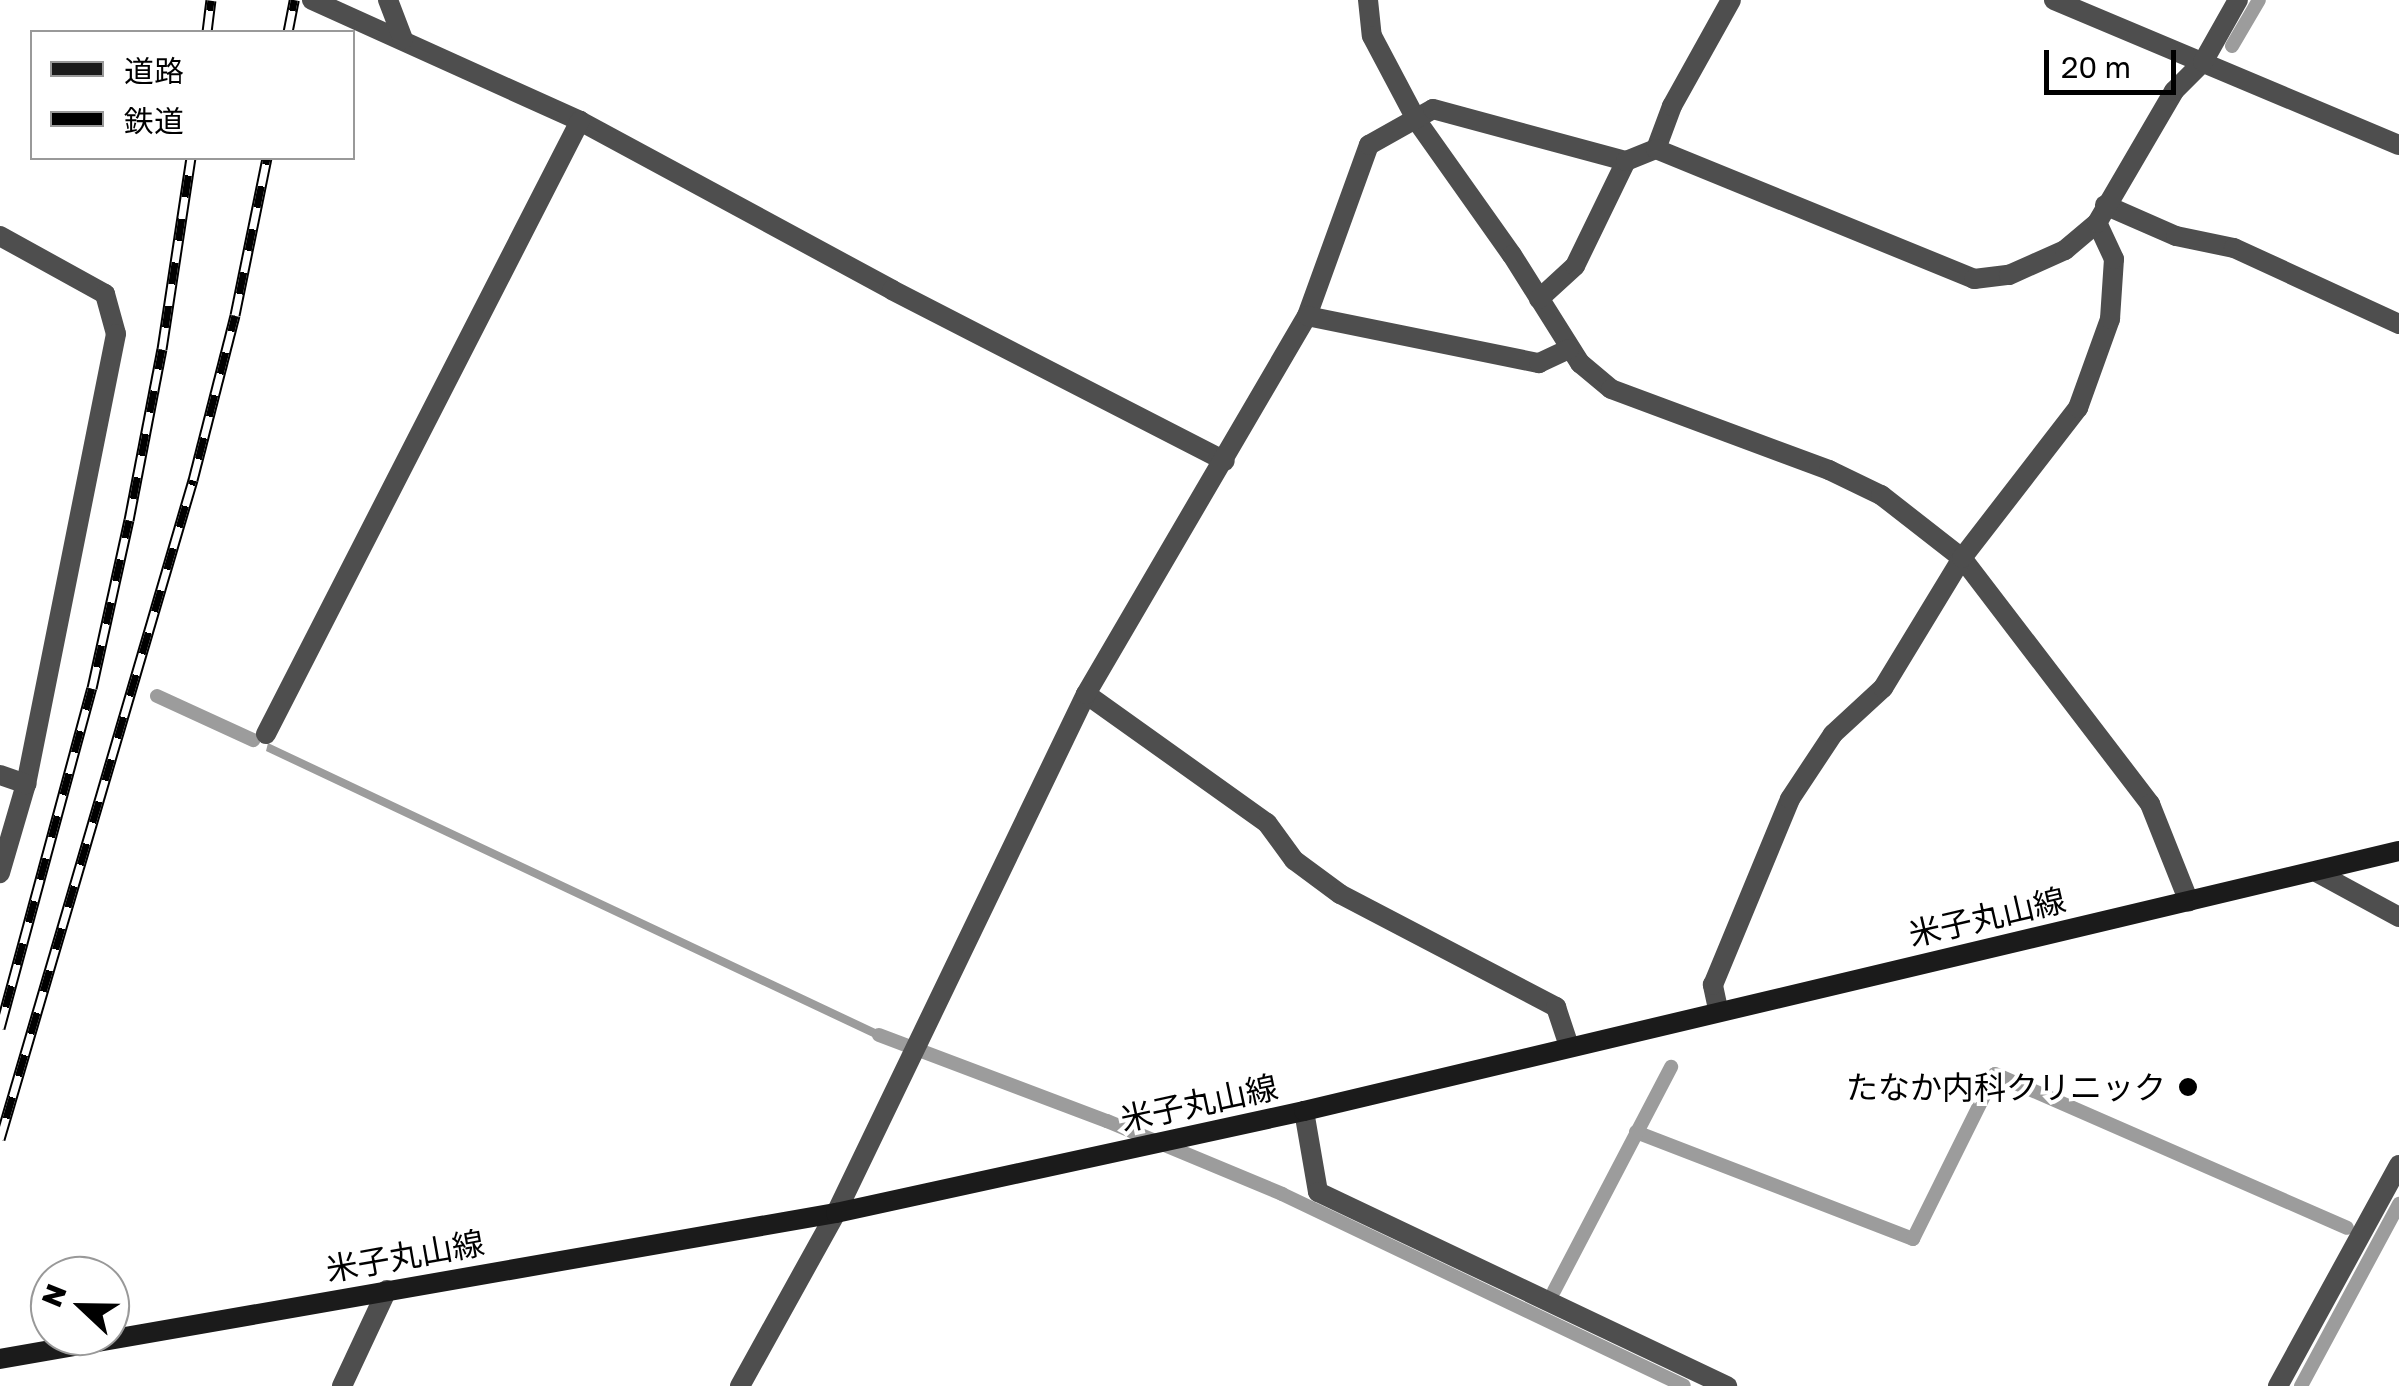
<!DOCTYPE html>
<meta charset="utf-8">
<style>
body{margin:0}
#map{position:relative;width:2399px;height:1386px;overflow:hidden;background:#fff;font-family:"Golos Text","Noto Sans JP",sans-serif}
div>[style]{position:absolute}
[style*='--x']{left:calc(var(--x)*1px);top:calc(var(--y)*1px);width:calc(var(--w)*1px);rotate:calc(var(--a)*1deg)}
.water>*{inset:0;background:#9c9c9c}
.stream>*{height:14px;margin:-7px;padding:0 7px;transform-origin:7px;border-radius:7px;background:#9c9c9c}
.minor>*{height:20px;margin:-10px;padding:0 10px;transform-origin:10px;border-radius:10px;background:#4e4e4e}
.secondary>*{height:20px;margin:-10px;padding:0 10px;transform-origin:10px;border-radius:10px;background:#1b1b1b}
.rail>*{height:11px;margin-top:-5.5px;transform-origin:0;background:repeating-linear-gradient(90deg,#fff 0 22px,#000 0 44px);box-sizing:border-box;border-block:2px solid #000}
.dots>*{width:28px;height:28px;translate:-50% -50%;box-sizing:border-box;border:5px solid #fff;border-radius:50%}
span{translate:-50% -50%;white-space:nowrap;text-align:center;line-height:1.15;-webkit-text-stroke:8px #fff;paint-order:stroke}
.street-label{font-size:32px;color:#000}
.poi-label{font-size:32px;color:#000}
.right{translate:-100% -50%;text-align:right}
.legend{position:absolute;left:30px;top:30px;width:325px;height:130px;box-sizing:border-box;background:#fff;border:2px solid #999;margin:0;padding:12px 18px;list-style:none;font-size:30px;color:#000}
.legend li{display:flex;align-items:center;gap:20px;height:50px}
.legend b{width:50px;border:2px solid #999}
.north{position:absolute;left:30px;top:1256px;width:100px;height:100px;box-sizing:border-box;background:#fff;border:2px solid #999;border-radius:50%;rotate:292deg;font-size:28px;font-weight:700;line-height:40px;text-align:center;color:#000}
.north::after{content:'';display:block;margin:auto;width:35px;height:45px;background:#000;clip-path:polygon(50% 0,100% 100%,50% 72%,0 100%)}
.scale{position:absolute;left:2044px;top:50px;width:132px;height:45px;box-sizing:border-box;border:5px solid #000;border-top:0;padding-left:12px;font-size:30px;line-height:35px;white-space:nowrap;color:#000;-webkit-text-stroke:8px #fff;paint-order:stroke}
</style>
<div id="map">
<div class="water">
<div style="clip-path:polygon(268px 743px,884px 1033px,899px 1036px,894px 1047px,266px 751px)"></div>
</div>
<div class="stream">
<div style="--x:2232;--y:46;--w:53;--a:-59.6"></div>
<div style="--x:157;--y:696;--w:106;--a:24.6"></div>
<div style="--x:879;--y:1035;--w:244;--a:20.7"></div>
<div style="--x:1107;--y:1121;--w:190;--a:22.6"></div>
<div style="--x:1282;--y:1194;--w:445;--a:25.5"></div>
<div style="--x:1636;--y:1132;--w:297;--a:21.1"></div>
<div style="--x:1913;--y:1239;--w:184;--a:-63.6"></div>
<div style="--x:1995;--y:1074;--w:384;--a:23.6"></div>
<div style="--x:1554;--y:1291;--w:253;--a:-62.4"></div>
<div style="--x:2301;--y:1386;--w:207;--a:-61.7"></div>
</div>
<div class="minor">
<div style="--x:312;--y:0;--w:294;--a:24.3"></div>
<div style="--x:580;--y:121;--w:355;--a:28.4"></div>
<div style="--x:892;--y:290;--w:374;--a:27.2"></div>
<div style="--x:388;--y:0;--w:42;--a:69"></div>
<div style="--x:1368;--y:0;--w:36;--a:84"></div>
<div style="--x:1372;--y:36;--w:96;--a:62.1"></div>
<div style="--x:1417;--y:121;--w:164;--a:54.7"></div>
<div style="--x:1512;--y:255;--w:128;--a:57.8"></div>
<div style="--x:1580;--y:363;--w:40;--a:40"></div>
<div style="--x:1611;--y:389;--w:233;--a:20.4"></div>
<div style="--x:1829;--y:470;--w:58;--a:25.7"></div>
<div style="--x:1881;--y:495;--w:103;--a:37.9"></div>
<div style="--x:1962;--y:558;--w:310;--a:52.6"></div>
<div style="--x:2150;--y:804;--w:105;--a:68.3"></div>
<div style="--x:2054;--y:0;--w:374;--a:22.8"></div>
<div style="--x:1656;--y:149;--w:46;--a:-69.6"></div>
<div style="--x:1672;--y:106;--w:121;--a:-60.9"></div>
<div style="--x:2105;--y:205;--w:77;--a:23.6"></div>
<div style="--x:2176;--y:236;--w:59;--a:11.7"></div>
<div style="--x:2234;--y:248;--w:182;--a:24.7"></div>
<div style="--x:0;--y:236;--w:120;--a:28.9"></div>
<div style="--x:105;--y:294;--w:41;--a:74.6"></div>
<div style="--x:116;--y:334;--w:459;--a:101.3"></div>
<div style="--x:26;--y:784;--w:93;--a:106.3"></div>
<div style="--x:1539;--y:299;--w:49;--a:-42.5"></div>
<div style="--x:1575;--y:266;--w:117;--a:-64.1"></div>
<div style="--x:1307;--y:316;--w:182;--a:-70.1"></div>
<div style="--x:1369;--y:145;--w:73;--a:-29.4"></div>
<div style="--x:1433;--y:109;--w:200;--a:15.1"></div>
<div style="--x:1626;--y:161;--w:32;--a:-22"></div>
<div style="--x:1656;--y:149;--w:344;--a:22.2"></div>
<div style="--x:1974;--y:279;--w:35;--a:-7"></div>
<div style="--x:2009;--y:275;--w:61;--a:-24.1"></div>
<div style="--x:2065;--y:250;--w:42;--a:-40.2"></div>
<div style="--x:1086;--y:694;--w:222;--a:35.5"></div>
<div style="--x:1267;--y:823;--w:46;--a:53.9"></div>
<div style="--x:1294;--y:860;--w:57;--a:36.5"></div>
<div style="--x:1340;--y:894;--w:244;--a:27.6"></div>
<div style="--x:1556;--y:1007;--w:41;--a:71.6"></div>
<div style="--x:266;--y:734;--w:689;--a:-62.88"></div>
<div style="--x:0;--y:775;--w:28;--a:19"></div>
<div style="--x:2318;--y:873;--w:92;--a:28.5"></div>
<div style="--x:1718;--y:1009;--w:25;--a:-102"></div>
<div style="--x:1713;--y:985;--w:201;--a:-67.5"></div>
<div style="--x:1790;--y:799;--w:78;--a:-56.5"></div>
<div style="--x:1833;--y:734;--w:68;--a:-42.6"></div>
<div style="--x:1883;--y:688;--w:152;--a:-58.7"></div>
<div style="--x:1962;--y:558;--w:190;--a:-52.3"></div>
<div style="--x:2078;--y:408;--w:95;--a:-70.2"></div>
<div style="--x:2110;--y:319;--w:60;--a:-86.2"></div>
<div style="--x:2114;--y:259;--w:40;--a:-115"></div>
<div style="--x:2097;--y:223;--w:153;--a:-59.7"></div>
<div style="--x:2174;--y:91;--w:41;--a:-45"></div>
<div style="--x:2203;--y:62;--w:71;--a:-60.6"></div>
<div style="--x:1304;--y:1111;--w:82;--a:80.2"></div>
<div style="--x:1318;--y:1192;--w:453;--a:25.4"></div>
<div style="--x:342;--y:1386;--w:106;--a:-64.9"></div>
<div style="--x:740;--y:1386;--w:198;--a:-61"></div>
<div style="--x:836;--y:1213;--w:576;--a:-64.28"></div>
<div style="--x:1086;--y:694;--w:438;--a:-59.7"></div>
<div style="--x:1307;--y:316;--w:237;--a:11.5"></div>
<div style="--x:1539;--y:363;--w:33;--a:-25"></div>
<div style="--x:2278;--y:1386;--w:252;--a:-61.3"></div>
</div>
<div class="secondary">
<div style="--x:0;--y:1359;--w:849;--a:-9.91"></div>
<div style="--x:836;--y:1213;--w:479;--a:-12.3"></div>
<div style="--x:1304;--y:1111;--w:1125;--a:-13.36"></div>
</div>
<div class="rail">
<div style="--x:207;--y:32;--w:32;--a:-83"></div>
<div style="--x:288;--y:32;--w:33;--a:-79"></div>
<div style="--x:0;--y:1028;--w:352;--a:-74.9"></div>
<div style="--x:92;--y:688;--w:172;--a:-77.6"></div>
<div style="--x:129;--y:520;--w:174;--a:-79.1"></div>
<div style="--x:162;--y:349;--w:193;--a:-81.4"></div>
<div style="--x:0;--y:1139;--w:687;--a:-73.68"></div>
<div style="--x:193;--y:480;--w:170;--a:-75.7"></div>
<div style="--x:235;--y:315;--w:160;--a:-78.5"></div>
</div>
<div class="dots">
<div style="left:2188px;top:1087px;background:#000"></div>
</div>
<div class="street-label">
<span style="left:1987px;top:917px;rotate:-13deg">米子丸山線</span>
<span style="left:1199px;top:1103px;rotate:-12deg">米子丸山線</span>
<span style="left:405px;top:1256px;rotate:-10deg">米子丸山線</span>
</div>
<div class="poi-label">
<span class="right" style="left:2166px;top:1087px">たなか内科クリニック</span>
</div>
<ul class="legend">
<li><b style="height:12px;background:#1b1b1b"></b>道路</li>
<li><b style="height:12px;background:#000"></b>鉄道</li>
</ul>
<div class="north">N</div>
<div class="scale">20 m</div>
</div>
